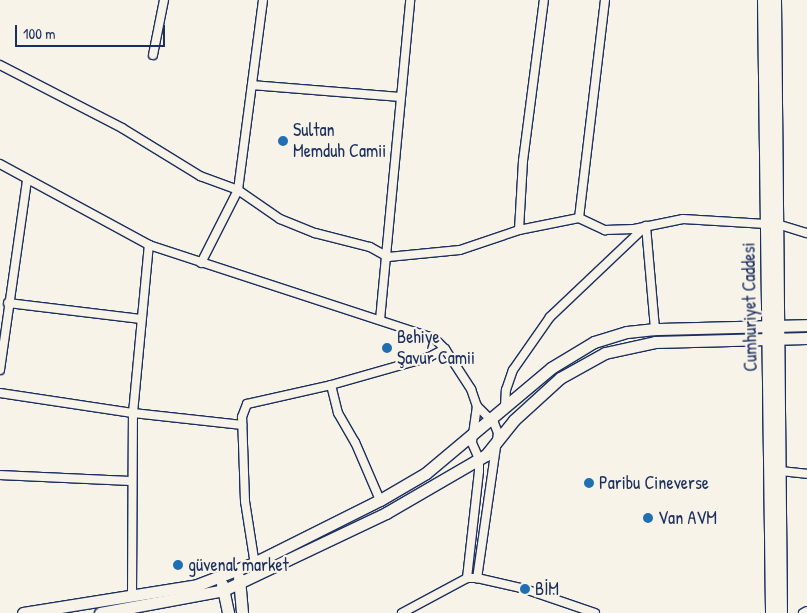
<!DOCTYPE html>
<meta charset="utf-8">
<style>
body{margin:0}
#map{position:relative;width:807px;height:613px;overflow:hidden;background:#f7f3e8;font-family:"Patrick Hand",sans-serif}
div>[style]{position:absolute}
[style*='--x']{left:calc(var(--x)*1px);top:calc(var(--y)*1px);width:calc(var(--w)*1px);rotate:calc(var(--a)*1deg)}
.roads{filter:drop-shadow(1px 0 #1b2f5e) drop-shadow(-1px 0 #1b2f5e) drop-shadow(0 1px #1b2f5e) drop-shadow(0 -1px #1b2f5e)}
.street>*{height:8px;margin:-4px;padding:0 4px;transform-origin:4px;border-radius:4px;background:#f7f3e8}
.secondary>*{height:11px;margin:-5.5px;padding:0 5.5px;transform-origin:5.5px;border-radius:5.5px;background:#f7f3e8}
.primary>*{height:12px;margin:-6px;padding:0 6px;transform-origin:6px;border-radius:6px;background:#f7f3e8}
.dots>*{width:14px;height:14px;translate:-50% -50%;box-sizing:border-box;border:2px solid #f7f3e8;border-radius:50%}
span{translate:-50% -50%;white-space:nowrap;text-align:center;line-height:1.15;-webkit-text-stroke:4.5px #f7f3e8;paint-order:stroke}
.poi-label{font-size:18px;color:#1b2f5e}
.left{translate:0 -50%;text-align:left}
.street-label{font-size:18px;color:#1b2f5e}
.scale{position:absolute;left:15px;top:25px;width:150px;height:22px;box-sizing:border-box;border:2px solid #1b2f5e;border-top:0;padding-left:6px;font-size:15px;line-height:18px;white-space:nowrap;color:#1b2f5e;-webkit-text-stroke:4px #f7f3e8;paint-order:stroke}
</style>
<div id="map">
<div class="roads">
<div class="street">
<div style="--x:153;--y:55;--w:56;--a:-78.7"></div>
<div style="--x:0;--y:65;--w:137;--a:27.3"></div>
<div style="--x:122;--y:128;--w:92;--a:31.6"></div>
<div style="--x:200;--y:176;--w:40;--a:20.2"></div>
<div style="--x:238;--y:190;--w:51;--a:34.6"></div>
<div style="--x:280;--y:219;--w:38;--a:22"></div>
<div style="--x:315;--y:233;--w:57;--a:14.3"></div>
<div style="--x:370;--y:247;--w:21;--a:29"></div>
<div style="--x:388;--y:257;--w:72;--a:-5.6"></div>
<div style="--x:460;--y:250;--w:62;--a:-18.7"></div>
<div style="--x:519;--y:230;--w:61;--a:-11.3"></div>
<div style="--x:579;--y:218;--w:29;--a:25"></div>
<div style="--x:605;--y:230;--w:29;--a:-2"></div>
<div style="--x:634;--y:229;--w:50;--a:-11.5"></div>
<div style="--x:683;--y:219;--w:83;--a:3.4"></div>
<div style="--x:252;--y:85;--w:148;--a:4.6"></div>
<div style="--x:0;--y:164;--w:170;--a:28.5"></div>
<div style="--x:149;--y:245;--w:300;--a:18.1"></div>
<div style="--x:434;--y:338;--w:16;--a:45"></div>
<div style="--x:445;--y:349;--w:48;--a:57"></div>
<div style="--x:471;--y:389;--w:18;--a:71"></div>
<div style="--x:477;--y:406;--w:37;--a:98"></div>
<div style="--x:472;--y:443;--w:17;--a:66"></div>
<div style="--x:479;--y:459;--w:12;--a:90"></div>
<div style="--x:479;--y:471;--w:108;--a:96.4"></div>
<div style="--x:579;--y:218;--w:220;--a:-83.2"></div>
<div style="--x:777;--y:224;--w:31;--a:17"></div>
<div style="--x:646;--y:226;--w:103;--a:85"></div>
<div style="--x:519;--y:230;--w:69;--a:-86.7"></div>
<div style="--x:523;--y:161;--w:162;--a:-82.6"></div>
<div style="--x:201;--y:263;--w:82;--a:-63.1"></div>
<div style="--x:238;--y:190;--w:192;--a:-82.5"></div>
<div style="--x:8;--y:303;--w:134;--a:6.9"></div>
<div style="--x:380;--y:320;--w:321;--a:-84.6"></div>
<div style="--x:0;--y:370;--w:192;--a:-81.9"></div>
<div style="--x:331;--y:385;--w:29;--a:76"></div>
<div style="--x:338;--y:413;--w:34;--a:60"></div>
<div style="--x:355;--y:442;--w:63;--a:66.7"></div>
<div style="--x:0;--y:393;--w:134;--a:8.6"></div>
<div style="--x:133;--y:413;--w:110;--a:6.3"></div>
<div style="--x:477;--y:406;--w:24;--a:45"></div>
<div style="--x:494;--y:423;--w:11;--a:68"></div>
<div style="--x:498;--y:433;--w:147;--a:98.2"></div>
<div style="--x:505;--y:407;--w:17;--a:-87"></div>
<div style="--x:506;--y:390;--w:21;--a:-71"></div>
<div style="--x:513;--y:370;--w:65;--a:-55.1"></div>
<div style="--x:550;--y:317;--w:132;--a:-43.5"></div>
<div style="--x:780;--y:471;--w:27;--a:6"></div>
<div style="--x:0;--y:475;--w:132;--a:2.6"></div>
<div style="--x:255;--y:565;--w:65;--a:-98.9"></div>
<div style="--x:245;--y:501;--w:84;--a:-92"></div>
<div style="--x:242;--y:417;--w:14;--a:-69"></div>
<div style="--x:247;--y:404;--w:86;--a:-12.7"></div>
<div style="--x:331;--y:385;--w:102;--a:-15.9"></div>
<div style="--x:429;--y:357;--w:18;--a:-27"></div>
<div style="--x:132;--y:596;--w:183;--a:-89.7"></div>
<div style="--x:133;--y:413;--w:169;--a:-84.6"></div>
<div style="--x:402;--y:613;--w:74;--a:-28.3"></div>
<div style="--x:467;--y:578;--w:10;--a:0"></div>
<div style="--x:477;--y:578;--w:49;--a:12.9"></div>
<div style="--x:525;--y:589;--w:74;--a:18.9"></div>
<div style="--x:803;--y:613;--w:4;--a:-27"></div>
</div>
<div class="secondary">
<div style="--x:239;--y:578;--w:35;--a:85"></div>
<div style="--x:222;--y:584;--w:30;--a:78"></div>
<div style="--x:23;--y:613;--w:176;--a:-9.1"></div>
<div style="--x:197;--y:585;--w:61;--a:-21.1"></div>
<div style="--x:254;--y:563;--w:141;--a:-26.6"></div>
<div style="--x:380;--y:500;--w:53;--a:-30.4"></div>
<div style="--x:426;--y:473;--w:163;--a:-40"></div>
<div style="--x:551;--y:368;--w:50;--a:-31.2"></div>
<div style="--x:594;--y:342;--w:34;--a:-17"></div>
<div style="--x:627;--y:332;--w:28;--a:-6"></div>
<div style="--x:655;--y:329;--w:152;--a:-1.5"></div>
<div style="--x:100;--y:613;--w:126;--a:-10.5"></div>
<div style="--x:224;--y:590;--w:179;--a:-25.4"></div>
<div style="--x:386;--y:513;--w:116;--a:-30.1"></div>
<div style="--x:486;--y:455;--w:45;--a:-51.3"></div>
<div style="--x:514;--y:420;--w:62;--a:-42.4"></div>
<div style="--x:560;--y:378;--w:51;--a:-29.1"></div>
<div style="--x:605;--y:353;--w:51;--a:-12.4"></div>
<div style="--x:655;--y:342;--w:152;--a:-1.5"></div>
</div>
<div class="primary">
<div style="--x:764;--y:0;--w:613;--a:89.25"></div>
<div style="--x:775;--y:0;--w:613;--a:89.44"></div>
</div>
</div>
<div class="dots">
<div style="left:283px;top:141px;background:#1f6fb2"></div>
<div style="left:387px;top:348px;background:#1f6fb2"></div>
<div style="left:589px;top:483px;background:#1f6fb2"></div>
<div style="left:648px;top:518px;background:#1f6fb2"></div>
<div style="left:178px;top:565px;background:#1f6fb2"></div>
<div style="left:525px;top:589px;background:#1f6fb2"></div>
</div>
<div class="poi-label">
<span class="left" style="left:293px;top:141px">Sultan<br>Memduh Camii</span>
<span class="left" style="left:397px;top:348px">Behiye<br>Şavur Camii</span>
<span class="left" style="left:599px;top:483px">Paribu Cineverse</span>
<span class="left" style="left:658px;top:518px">Van AVM</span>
<span class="left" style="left:188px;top:565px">güvenal market</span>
<span class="left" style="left:535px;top:589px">BİM</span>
</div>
<div class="street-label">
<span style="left:750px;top:307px;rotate:-91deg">Cumhuriyet Caddesi</span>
</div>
<div class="scale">100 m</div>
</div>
